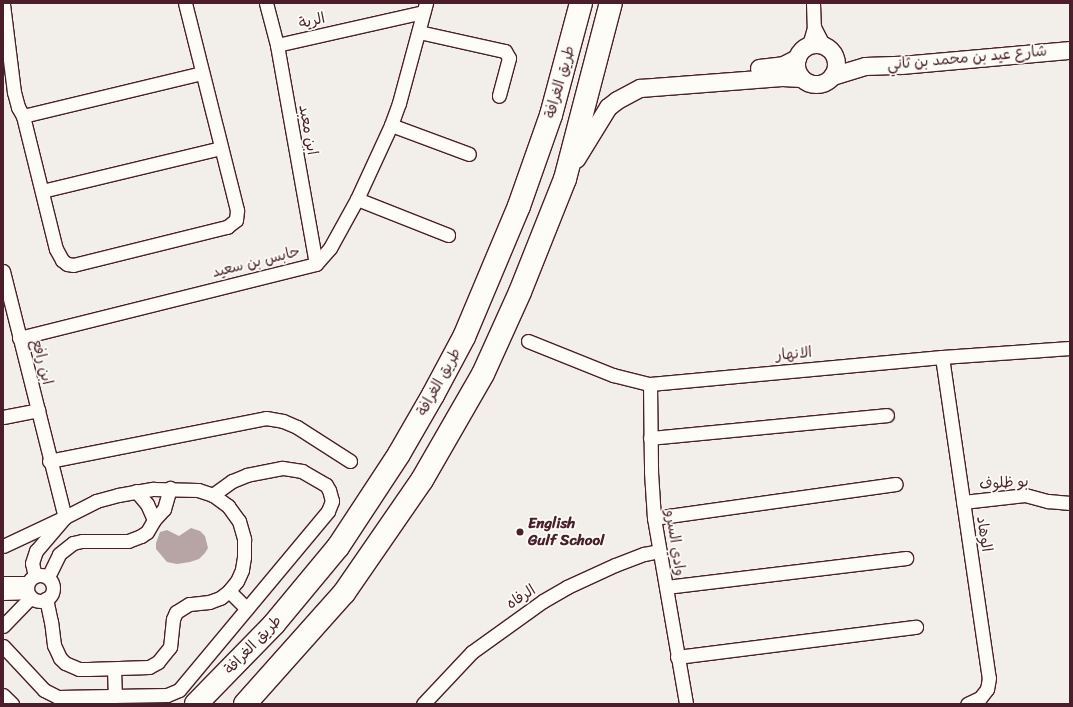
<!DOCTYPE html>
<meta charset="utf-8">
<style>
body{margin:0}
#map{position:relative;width:1073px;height:707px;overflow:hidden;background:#f2efeb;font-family:Sriracha,"Playpen Sans Arabic",sans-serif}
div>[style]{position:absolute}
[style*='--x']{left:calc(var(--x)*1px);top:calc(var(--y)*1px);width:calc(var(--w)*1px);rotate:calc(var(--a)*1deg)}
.water>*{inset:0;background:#b7a5a6}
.roads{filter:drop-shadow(1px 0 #4a1f2b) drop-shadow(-1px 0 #4a1f2b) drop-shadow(0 1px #4a1f2b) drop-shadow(0 -1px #4a1f2b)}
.minor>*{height:13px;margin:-6.5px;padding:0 6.5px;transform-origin:6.5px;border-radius:6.5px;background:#fdfcf7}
.minor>.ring{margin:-6.5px;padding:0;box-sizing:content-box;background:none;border:13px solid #fdfcf7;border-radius:50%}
.tertiary>*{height:17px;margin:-8.5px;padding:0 8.5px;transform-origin:8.5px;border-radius:8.5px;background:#fdfcf7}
.tertiary>.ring{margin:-8.5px;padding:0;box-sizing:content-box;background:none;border:17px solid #fdfcf7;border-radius:50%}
.trunk>*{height:22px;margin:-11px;padding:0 11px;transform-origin:11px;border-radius:11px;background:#fdfcf7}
.dots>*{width:11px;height:11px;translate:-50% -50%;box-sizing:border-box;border:2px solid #fdfcf7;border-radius:50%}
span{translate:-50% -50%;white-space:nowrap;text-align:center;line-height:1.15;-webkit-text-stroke:3.5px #fdfcf7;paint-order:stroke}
.street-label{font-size:15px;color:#4a1f2b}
.poi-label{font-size:15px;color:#4a1f2b;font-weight:700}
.left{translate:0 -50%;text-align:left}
.frame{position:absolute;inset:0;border:4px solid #4a1f2b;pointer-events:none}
</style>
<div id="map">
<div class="water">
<div style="clip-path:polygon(191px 528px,200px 531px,205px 536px,208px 548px,205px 553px,199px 559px,190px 562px,177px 564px,167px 562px,156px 549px,156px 543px,160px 532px,167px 530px,179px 536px)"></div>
</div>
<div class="roads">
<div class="minor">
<div style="--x:266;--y:3;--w:43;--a:75.3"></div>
<div style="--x:277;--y:45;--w:222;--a:79.9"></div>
<div style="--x:813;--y:3;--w:24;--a:88"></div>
<div style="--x:814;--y:27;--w:20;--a:63"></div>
<div style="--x:3;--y:4;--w:89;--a:82.9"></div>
<div style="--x:14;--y:92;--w:16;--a:75"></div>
<div style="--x:18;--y:107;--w:10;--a:61"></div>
<div style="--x:23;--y:116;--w:137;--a:76.1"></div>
<div style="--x:56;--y:249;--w:13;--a:61"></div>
<div style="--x:62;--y:260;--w:6;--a:39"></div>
<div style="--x:67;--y:264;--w:6;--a:9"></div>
<div style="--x:73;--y:265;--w:159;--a:-13.9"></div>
<div style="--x:227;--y:227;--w:11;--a:-38"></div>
<div style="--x:236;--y:220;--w:10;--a:-84"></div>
<div style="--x:237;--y:210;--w:213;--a:-104.1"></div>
<div style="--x:419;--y:32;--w:88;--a:12.5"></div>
<div style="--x:505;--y:51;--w:8;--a:60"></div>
<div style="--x:509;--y:58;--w:39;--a:105"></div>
<div style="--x:277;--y:45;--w:150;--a:-12.7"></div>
<div style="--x:809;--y:45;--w:19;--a:-74"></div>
<div style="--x:23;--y:116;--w:184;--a:-13.5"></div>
<div style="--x:391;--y:125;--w:83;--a:20.4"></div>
<div style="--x:42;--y:191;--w:184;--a:-13.5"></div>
<div style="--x:357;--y:199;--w:98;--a:21.6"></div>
<div style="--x:3;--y:271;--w:254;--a:75.9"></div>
<div style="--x:65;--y:517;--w:68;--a:154.9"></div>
<div style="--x:19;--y:338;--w:306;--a:-14"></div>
<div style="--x:316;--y:264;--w:21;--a:-49"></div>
<div style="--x:330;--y:248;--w:56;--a:-61.1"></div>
<div style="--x:357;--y:199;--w:81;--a:-65.3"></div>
<div style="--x:391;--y:125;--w:23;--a:-70"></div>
<div style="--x:399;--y:103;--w:104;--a:-74.9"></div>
<div style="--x:528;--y:341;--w:92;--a:21.8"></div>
<div style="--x:613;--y:375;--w:38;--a:14"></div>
<div style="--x:650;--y:384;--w:293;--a:-5.3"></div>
<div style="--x:942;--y:357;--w:128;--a:-4"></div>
<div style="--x:942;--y:357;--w:324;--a:81.7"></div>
<div style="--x:989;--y:678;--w:11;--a:100"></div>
<div style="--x:987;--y:689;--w:11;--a:128"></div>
<div style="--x:980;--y:698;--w:14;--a:155"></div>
<div style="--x:650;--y:384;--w:88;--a:89.3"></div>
<div style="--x:651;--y:472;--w:46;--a:86.3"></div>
<div style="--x:654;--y:518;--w:189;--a:80.2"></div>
<div style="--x:3;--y:417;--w:36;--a:-11"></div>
<div style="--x:650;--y:438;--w:238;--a:-5.5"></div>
<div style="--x:49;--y:461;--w:221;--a:-11.2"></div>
<div style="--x:266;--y:418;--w:17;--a:10"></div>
<div style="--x:283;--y:421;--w:15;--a:23"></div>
<div style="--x:297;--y:427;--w:63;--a:32.7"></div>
<div style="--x:136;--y:491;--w:17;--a:50"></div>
<div style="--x:147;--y:504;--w:17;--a:66"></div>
<div style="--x:963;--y:502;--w:62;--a:-6.4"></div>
<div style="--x:1025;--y:495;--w:24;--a:15"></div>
<div style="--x:1048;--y:501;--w:22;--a:5"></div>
<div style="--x:654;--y:518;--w:244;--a:-8"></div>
<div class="ring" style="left:27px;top:575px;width:13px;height:13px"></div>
<div style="--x:35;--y:576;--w:13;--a:-103"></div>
<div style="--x:32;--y:563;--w:13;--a:-72"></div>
<div style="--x:36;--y:551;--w:45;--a:-49.5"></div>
<div style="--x:65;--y:517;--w:35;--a:-27"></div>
<div style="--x:96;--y:501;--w:23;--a:-15"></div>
<div style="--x:118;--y:495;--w:36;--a:-10"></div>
<div style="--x:153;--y:489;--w:45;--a:1.3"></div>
<div style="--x:198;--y:490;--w:16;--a:18"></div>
<div style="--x:213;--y:495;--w:19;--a:36"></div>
<div style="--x:228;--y:506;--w:19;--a:54"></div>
<div style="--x:239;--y:521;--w:19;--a:74"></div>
<div style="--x:244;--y:539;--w:18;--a:90"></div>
<div style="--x:244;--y:557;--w:13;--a:99"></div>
<div style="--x:242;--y:570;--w:12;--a:114"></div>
<div style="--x:237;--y:581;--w:13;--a:129"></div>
<div style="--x:229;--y:591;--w:11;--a:142"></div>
<div style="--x:220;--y:598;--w:12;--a:160"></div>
<div style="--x:209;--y:602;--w:20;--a:174"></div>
<div style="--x:189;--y:604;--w:15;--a:148"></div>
<div style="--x:176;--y:612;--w:8;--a:113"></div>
<div style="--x:173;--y:619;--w:28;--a:96"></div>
<div style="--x:170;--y:647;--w:19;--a:129"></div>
<div style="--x:158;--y:662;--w:10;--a:151"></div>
<div style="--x:149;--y:667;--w:61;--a:178.1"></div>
<div style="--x:88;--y:669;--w:9;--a:180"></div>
<div style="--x:79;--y:669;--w:15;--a:-157"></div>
<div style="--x:65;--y:663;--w:7;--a:-135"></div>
<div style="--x:60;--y:658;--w:14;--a:-115"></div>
<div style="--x:54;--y:645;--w:23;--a:-97"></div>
<div style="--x:51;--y:622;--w:24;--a:-102"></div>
<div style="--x:48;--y:577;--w:25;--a:-64"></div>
<div style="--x:59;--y:554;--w:18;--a:-38"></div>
<div style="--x:73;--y:543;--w:9;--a:-13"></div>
<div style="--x:82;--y:541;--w:46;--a:0"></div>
<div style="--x:128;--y:541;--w:14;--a:-21"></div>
<div style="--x:141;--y:536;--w:7;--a:-34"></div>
<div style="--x:147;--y:532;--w:14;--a:-60"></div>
<div style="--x:154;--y:520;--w:15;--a:-48"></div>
<div style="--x:164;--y:509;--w:22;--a:-74"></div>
<div style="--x:3;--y:583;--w:24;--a:0"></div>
<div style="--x:666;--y:587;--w:242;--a:-6.9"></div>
<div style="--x:229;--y:591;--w:25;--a:45"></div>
<div style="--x:3;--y:593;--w:24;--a:-2"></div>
<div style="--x:3;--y:626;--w:40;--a:-46"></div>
<div style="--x:3;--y:646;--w:60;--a:47"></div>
<div style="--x:44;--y:690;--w:16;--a:27"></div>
<div style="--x:58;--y:697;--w:109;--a:-1.1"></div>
<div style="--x:167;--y:695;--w:13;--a:-23"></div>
<div style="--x:179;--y:690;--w:233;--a:-50.2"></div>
<div style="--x:328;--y:511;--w:11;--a:-68"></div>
<div style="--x:332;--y:501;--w:11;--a:-105"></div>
<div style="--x:329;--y:490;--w:6;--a:-121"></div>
<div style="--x:326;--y:485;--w:28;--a:-150"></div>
<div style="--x:302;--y:471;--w:20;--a:-171"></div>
<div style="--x:282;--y:468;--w:36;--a:169"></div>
<div style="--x:247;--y:475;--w:16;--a:158"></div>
<div style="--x:232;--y:481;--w:24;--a:144"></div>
<div style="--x:677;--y:657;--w:241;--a:-7.2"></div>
<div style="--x:114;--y:669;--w:27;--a:88"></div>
<div style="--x:3;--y:695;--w:13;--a:45"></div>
<div style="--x:423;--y:704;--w:71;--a:-46.7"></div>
<div style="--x:472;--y:652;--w:87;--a:-35.7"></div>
<div style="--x:543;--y:601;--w:28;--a:-30"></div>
<div style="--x:567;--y:587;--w:53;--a:-24.6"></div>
<div style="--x:615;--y:565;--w:31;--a:-21"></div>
<div style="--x:644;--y:554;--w:15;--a:-11"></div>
</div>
<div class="tertiary">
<div class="ring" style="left:796px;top:44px;width:23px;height:23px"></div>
<div style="--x:759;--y:68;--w:24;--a:-7"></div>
<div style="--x:783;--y:65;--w:16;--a:-27"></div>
<div style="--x:832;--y:76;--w:34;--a:-17"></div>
<div style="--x:865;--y:66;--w:36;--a:-2"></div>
<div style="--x:901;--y:65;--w:170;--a:-5.1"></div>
<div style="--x:576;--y:159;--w:61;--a:-58.4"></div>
<div style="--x:608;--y:107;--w:11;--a:-38"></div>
<div style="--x:617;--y:100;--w:26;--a:-28"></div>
<div style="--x:640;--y:88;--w:142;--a:-4.4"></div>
<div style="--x:782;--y:77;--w:19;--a:3"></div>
</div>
<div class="trunk">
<div style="--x:196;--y:704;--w:112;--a:-45.7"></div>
<div style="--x:274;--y:624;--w:100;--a:-50.3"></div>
<div style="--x:338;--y:547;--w:111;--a:-56.7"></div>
<div style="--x:399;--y:454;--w:68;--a:-60"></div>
<div style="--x:433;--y:395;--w:66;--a:-61.9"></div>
<div style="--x:464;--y:337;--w:142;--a:-67.2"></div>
<div style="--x:519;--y:206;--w:96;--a:-70.6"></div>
<div style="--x:551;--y:115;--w:116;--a:-75"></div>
<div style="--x:245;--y:704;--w:149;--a:-48.3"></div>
<div style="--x:344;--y:593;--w:137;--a:-55.4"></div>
<div style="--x:422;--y:480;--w:122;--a:-60.1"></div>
<div style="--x:483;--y:374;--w:90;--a:-65.7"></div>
<div style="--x:520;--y:292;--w:122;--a:-68.3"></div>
<div style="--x:565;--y:179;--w:182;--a:-75.4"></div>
</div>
</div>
<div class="dots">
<div style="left:520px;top:532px;background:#4a1f2b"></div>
</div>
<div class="street-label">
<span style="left:312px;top:21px;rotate:-13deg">الرية</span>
<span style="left:967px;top:58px;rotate:-5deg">شارع عيد بن محمد بن ثاني</span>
<span style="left:560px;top:82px;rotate:-74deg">طريق الغرافة</span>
<span style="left:308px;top:130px;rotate:80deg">ابن معبد</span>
<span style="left:256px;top:262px;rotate:-14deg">حابس بن سعيد</span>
<span style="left:794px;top:354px;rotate:-5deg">الانهار</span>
<span style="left:42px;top:362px;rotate:76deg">ابن رافع</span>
<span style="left:439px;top:382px;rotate:-61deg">طريق الغرافة</span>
<span style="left:1004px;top:483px;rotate:-3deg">بو ظلوف</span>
<span style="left:984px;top:534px;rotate:81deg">الوهاد</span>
<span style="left:675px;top:543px;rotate:81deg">وادي السرو</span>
<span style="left:521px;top:597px;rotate:-33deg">الرفاه</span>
<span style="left:253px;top:645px;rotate:-46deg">طريق الغرافة</span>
</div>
<div class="poi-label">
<span class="left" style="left:528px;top:532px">English<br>Gulf School</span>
</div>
<div class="frame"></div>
</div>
